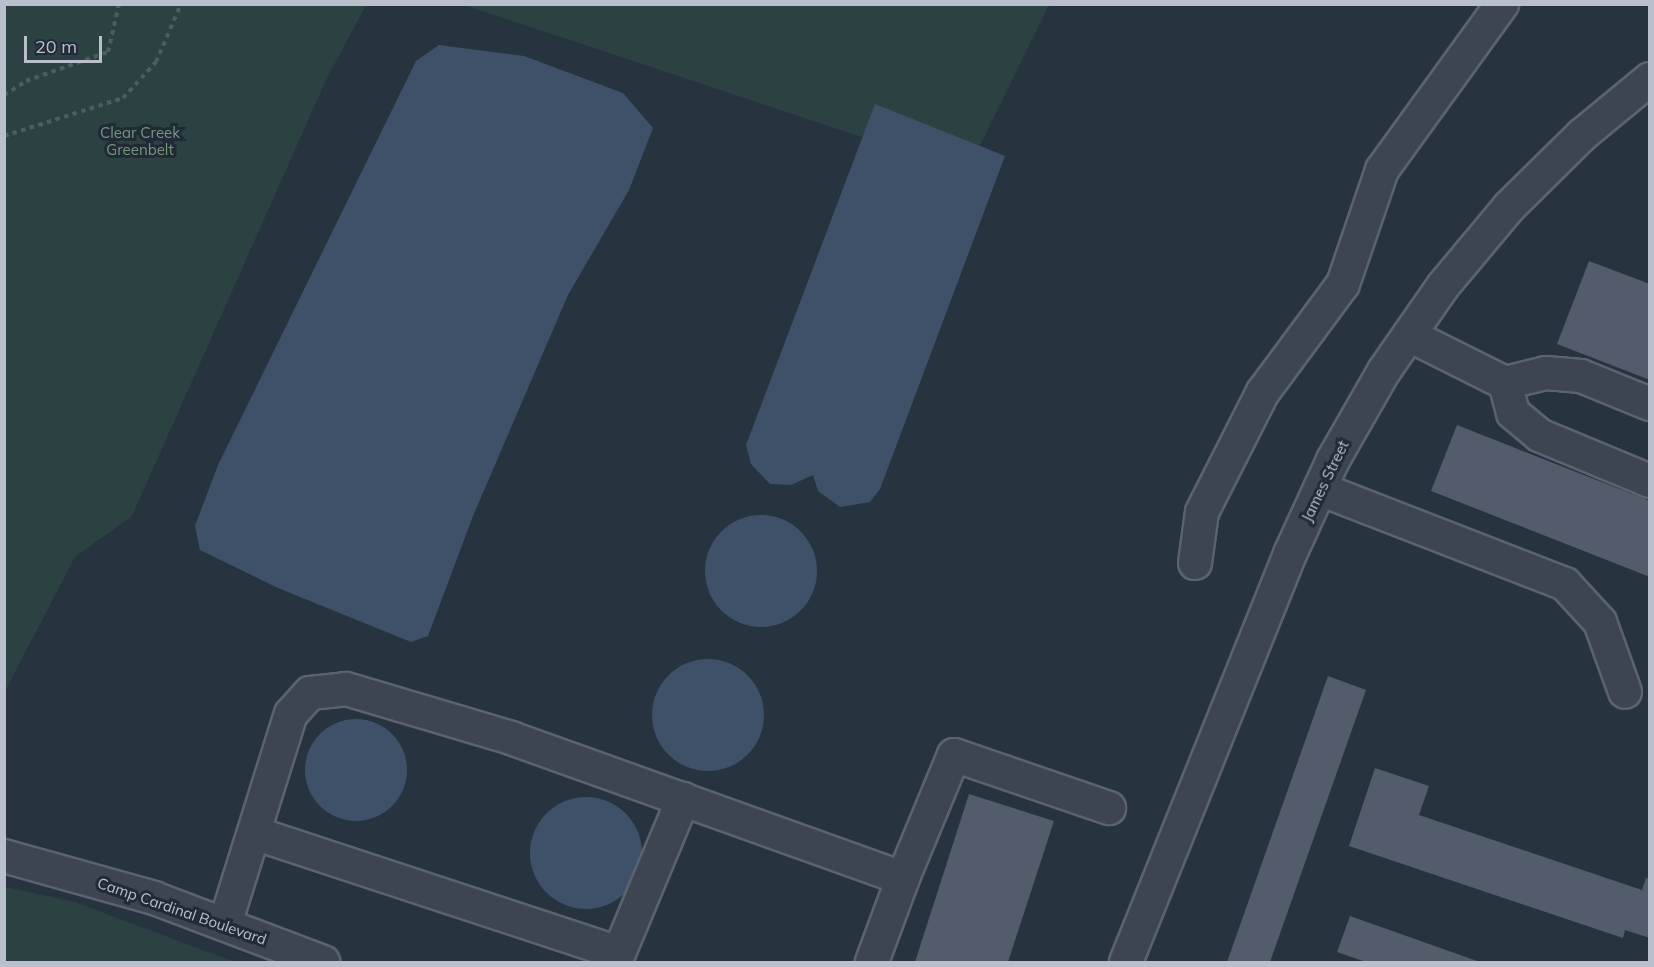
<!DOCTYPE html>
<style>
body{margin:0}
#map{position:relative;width:1654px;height:967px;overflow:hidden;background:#283340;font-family:Mulish,sans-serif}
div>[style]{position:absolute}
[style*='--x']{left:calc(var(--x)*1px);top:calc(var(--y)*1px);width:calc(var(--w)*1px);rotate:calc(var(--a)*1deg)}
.green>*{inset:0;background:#2b4142}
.water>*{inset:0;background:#3f5168}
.round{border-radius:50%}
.building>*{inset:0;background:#525c6b}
.path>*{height:4px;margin-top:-2px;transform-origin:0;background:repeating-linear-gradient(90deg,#4a5e60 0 4.5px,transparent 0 9px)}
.roads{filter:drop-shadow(2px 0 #5a636e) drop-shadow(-2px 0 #5a636e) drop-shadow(0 2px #5a636e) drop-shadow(0 -2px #5a636e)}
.minor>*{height:32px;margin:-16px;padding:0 16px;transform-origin:16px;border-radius:16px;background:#3c4550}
span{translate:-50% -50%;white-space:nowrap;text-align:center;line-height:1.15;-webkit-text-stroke:6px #212a36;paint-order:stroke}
.park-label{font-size:15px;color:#729a7a}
.street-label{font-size:15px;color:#b9c0cb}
.frame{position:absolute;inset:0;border:6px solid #b9c0cb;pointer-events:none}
.scale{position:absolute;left:24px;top:36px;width:78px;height:27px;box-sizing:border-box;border:3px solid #b9c0cb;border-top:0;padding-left:8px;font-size:18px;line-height:21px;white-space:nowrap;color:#b9c0cb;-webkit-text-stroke:4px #212a36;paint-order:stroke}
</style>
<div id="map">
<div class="green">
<div style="clip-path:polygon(5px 4px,366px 5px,326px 80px,132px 516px,75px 557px,5px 691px)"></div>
<div style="clip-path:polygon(464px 5px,1049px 5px,967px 172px)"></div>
<div style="clip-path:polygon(5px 887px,75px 902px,235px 962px,5px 962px)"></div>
</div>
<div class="water">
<div style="clip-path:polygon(439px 45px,524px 56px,623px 93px,653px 128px,629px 190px,568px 295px,473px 516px,428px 636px,411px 642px,278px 588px,200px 550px,195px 526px,218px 465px,416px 61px)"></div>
<div style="clip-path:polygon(875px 104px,1005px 156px,880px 489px,870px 502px,840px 507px,818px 491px,813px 475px,791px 485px,770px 484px,751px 464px,746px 445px)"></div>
<div class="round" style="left:705px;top:515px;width:112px;height:112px"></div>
<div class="round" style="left:652px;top:659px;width:112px;height:112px"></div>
<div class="round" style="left:305px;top:719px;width:102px;height:102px"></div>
<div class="round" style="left:530px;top:797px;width:112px;height:112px"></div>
</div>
<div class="building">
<div style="clip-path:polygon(1589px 261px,1650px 284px,1650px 380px,1557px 344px)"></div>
<div style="clip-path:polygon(1457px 425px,1650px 501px,1650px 577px,1431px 491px)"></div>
<div style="clip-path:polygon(1328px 676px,1366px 690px,1270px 962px,1227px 962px)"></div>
<div style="clip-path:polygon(1375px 768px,1429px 786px,1419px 815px,1642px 890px,1646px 878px,1650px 879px,1650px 938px,1625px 930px,1623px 938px,1349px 846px)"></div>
<div style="clip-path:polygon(969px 794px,1054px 821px,1008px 962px,915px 962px)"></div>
<div style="clip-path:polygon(1350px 916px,1480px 962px,1366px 962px,1337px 952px)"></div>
</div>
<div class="path">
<div style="--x:4;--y:95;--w:26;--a:-32"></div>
<div style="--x:26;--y:81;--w:87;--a:-19.5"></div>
<div style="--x:108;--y:52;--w:49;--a:-77.1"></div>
<div style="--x:4;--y:136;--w:125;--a:-17.7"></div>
<div style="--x:123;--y:98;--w:49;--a:-47.5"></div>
<div style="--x:156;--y:62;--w:63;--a:-66.7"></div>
</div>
<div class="roads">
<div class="minor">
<div style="--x:1409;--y:335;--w:107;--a:26.6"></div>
<div style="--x:1505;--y:383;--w:42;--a:-13.7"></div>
<div style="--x:1546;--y:373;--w:35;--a:5"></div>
<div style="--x:1581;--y:376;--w:74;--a:22.1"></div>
<div style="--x:1505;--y:383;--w:31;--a:75"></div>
<div style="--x:1513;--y:413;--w:34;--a:40"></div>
<div style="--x:1539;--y:435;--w:120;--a:22.5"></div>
<div style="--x:1320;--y:489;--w:263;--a:21.2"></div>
<div style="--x:1565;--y:584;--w:52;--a:47.4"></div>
<div style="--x:1600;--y:622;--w:74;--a:70.3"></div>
<div style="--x:1195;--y:563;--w:51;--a:-82.2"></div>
<div style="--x:1202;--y:512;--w:135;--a:-63.1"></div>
<div style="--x:1263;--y:392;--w:134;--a:-53.5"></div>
<div style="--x:1343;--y:284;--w:120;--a:-71.1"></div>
<div style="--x:1382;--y:170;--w:205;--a:-54.1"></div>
<div style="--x:254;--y:833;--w:384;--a:18.2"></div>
<div style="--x:619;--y:953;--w:167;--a:-67.4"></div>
<div style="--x:4;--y:856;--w:156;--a:15.6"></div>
<div style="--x:154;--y:898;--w:181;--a:20.7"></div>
<div style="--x:903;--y:878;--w:133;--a:-67.5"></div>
<div style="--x:954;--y:755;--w:164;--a:18.9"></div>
<div style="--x:225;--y:924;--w:220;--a:-72.6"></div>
<div style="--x:291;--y:714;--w:28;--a:-48"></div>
<div style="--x:310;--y:693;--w:36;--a:-6"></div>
<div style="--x:346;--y:689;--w:172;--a:16.5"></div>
<div style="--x:511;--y:738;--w:416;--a:19.7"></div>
<div style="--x:903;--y:878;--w:90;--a:110.3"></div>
<div style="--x:1126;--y:962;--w:440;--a:-68.1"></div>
<div style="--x:1290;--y:554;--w:103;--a:-65.4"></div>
<div style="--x:1333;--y:460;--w:103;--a:-60.2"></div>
<div style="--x:1384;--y:371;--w:103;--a:-55.2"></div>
<div style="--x:1443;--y:286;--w:103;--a:-50.1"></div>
<div style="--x:1509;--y:207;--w:103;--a:-44.6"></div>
<div style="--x:1582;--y:135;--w:88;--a:-39.5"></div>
</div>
</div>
<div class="park-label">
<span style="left:140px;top:141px">Clear Creek<br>Greenbelt</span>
</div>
<div class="street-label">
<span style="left:1325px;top:481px;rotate:-64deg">James Street</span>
<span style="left:182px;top:911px;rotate:19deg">Camp Cardinal Boulevard</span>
</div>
<div class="frame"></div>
<div class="scale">20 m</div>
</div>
